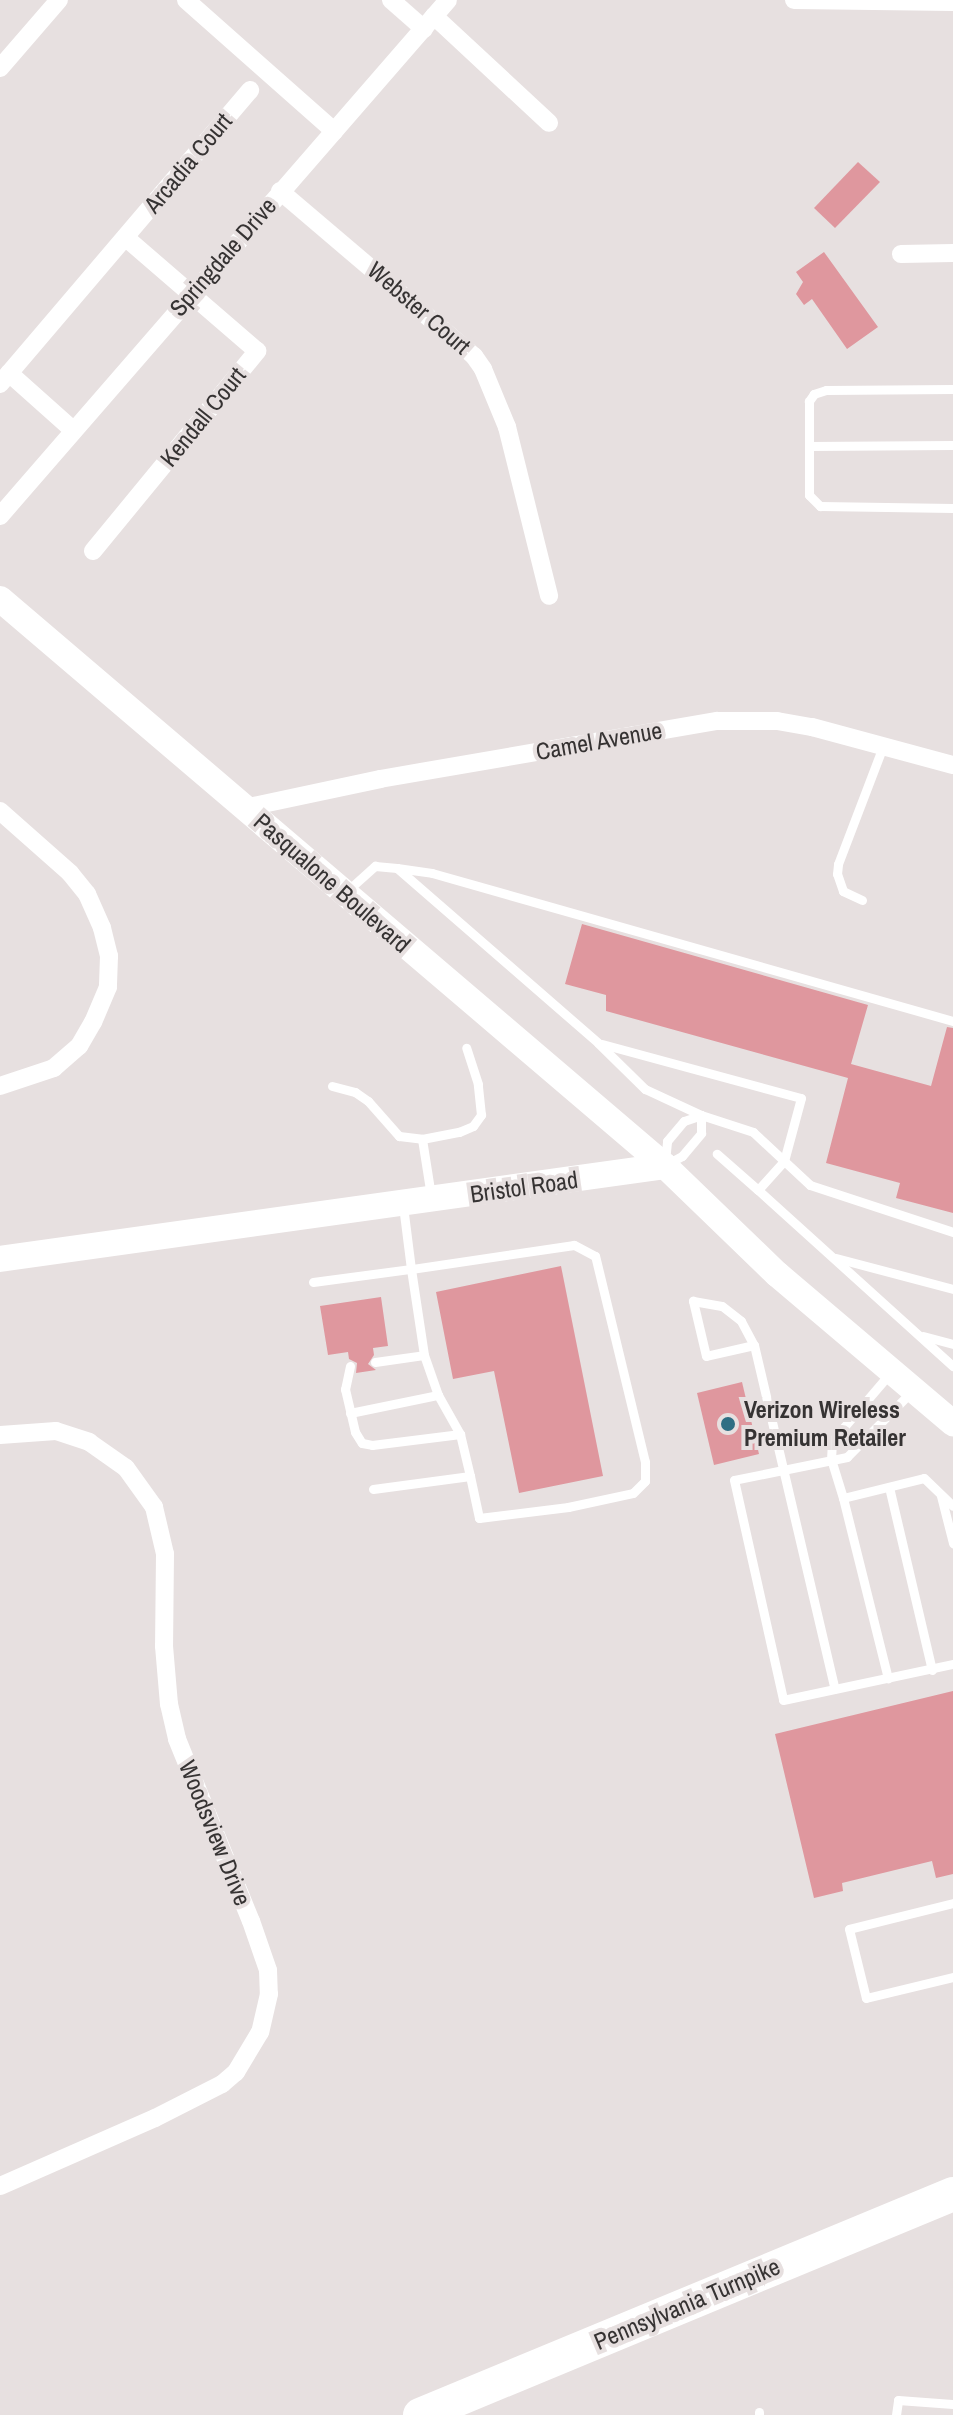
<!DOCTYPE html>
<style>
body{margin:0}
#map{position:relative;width:953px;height:2415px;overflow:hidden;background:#e7e0e0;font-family:"Archivo Narrow",sans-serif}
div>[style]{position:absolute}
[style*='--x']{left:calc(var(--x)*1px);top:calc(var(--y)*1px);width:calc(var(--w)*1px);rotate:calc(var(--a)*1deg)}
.building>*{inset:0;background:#df979e}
.lane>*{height:9px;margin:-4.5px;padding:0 4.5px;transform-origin:4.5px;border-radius:4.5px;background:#fff}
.street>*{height:18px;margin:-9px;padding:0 9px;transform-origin:9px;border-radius:9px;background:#fff}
.secondary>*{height:26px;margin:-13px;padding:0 13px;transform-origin:13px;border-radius:13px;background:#fff}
.highway>*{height:34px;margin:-17px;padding:0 17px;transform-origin:17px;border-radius:17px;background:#fff}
.dots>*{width:22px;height:22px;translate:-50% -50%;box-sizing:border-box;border:4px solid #e7e0e0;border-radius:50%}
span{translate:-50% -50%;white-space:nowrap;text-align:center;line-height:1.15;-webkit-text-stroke:8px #e7e0e0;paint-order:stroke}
.street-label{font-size:24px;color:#363333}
.poi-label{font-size:24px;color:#363333;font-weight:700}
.left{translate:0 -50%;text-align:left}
</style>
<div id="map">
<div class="building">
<div style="clip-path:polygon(858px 162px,880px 182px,835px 228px,814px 208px)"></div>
<div style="clip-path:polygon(824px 252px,878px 327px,847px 349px,812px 299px,804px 305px,796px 294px,803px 282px,796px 272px)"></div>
<div style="clip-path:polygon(582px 924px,868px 1005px,851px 1064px,931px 1086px,947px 1027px,953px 1028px,953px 1213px,896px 1198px,900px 1183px,826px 1163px,848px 1078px,606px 1011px,606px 995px,565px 984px)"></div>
<div style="clip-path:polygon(561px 1266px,603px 1476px,519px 1493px,494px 1371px,453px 1379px,436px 1292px)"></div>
<div style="clip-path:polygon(381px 1297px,388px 1346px,373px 1348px,374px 1355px,368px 1364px,376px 1370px,356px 1373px,357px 1363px,349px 1359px,348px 1352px,328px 1355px,320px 1306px)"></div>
<div style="clip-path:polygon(742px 1382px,759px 1454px,714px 1465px,697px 1393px)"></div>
<div style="clip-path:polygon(953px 1691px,953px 1874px,936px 1878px,932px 1861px,842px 1883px,843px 1891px,814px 1898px,775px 1734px)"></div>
</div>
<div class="lane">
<div style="--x:953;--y:389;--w:127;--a:179.5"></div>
<div style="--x:826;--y:390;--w:13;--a:162"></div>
<div style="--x:814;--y:394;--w:9;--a:126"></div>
<div style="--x:809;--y:401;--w:94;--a:90"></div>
<div style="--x:809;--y:495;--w:16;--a:45"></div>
<div style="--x:820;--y:506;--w:133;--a:0.9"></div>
<div style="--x:809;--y:446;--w:144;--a:-0.4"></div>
<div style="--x:397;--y:868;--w:35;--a:8"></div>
<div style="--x:432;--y:873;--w:542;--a:15.86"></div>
<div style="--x:347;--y:891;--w:38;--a:-42"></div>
<div style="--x:375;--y:866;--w:22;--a:5"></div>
<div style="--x:397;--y:868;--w:267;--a:41"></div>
<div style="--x:598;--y:1043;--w:66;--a:44.4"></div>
<div style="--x:645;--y:1089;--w:62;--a:24.9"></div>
<div style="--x:701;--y:1115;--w:55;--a:18.1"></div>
<div style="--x:753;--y:1132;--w:78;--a:42.9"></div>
<div style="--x:810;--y:1185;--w:151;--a:18.2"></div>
<div style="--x:862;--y:900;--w:21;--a:-155"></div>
<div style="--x:843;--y:891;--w:18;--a:-109"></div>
<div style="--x:837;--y:874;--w:10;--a:-84"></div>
<div style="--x:838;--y:864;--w:126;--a:-69.1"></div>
<div style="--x:602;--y:1044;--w:206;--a:15.2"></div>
<div style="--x:801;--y:1098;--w:65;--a:105.1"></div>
<div style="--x:784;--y:1161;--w:39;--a:132"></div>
<div style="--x:758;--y:1190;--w:55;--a:-138.7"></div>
<div style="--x:332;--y:1086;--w:24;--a:15"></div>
<div style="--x:355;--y:1092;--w:16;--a:35"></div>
<div style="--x:368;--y:1101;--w:47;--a:48.5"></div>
<div style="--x:399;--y:1136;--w:23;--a:7"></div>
<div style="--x:422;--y:1139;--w:38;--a:-11"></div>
<div style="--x:459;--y:1132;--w:15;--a:-23"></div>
<div style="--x:473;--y:1126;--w:14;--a:-54"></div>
<div style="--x:481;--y:1115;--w:31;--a:-96"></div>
<div style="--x:478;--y:1084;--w:38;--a:-108"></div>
<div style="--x:422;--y:1139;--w:58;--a:81"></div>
<div style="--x:665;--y:1161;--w:20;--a:-84"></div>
<div style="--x:667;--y:1141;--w:26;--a:-50"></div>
<div style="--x:684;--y:1121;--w:18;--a:-19"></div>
<div style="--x:667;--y:1164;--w:17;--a:-28"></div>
<div style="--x:682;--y:1156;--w:30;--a:-50"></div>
<div style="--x:701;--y:1133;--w:18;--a:-90"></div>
<div style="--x:758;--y:1190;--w:263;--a:42.1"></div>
<div style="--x:836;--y:1258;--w:121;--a:14.8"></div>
<div style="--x:313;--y:1282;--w:99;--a:-7.6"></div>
<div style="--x:411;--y:1269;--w:64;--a:-97.2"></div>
<div style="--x:923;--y:1336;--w:31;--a:15"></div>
<div style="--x:754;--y:1345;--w:49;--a:167.1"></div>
<div style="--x:706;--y:1356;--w:57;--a:-103.3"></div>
<div style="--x:693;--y:1301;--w:29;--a:10"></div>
<div style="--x:722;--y:1306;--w:24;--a:38"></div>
<div style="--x:741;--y:1321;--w:27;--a:62"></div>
<div style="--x:754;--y:1345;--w:353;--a:76.8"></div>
<div style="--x:375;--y:1362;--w:49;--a:-8.1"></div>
<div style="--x:350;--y:1366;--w:24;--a:102"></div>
<div style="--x:345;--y:1389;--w:44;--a:76.9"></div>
<div style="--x:355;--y:1432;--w:13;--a:58"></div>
<div style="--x:362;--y:1443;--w:10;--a:11"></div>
<div style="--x:372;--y:1445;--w:89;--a:-7.1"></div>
<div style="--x:891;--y:1372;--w:91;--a:130.5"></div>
<div style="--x:832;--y:1441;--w:18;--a:93"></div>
<div style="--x:831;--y:1459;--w:41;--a:72.9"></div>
<div style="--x:843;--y:1498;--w:83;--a:-13.9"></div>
<div style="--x:924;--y:1478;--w:40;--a:44"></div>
<div style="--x:913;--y:1390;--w:94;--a:134.6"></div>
<div style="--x:847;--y:1457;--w:115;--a:168.5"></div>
<div style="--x:734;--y:1480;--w:225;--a:77.4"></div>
<div style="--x:783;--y:1700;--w:174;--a:-12"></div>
<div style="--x:350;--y:1413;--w:90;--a:-11.6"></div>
<div style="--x:438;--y:1395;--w:45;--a:60.6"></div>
<div style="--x:460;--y:1434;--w:43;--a:76.6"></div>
<div style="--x:889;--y:1487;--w:188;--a:76.8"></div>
<div style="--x:373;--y:1489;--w:98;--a:-7.6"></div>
<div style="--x:470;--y:1476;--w:43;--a:77.9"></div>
<div style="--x:479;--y:1518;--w:90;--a:-7"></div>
<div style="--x:568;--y:1507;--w:66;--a:-12.2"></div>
<div style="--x:633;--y:1493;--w:17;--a:-45"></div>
<div style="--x:645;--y:1481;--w:19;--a:-90"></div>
<div style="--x:645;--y:1462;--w:212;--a:-103.6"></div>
<div style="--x:595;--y:1256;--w:24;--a:-152"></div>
<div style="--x:574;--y:1245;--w:165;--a:171.6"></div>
<div style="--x:411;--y:1269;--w:87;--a:81.4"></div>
<div style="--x:424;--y:1355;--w:42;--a:70.7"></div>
<div style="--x:941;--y:1496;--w:49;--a:75.7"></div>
<div style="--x:843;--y:1498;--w:186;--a:76"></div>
<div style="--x:953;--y:1903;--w:107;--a:166"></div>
<div style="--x:849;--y:1929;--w:71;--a:76.2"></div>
<div style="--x:866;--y:1998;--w:89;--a:-13.6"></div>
<div style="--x:759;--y:2415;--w:3;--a:-90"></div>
<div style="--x:896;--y:2415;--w:15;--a:-82"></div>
<div style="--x:898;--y:2400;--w:55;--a:4.2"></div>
</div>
<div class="street">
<div style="--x:186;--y:0;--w:198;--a:41.5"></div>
<div style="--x:391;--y:0;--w:44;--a:41.3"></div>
<div style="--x:794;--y:0;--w:159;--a:0.7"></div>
<div style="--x:434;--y:16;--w:157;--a:42.9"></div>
<div style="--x:0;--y:68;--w:90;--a:-49.1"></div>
<div style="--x:280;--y:191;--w:255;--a:40.4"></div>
<div style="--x:474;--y:356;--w:16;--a:55"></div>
<div style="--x:483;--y:369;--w:63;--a:67.5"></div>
<div style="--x:507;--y:427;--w:174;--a:76"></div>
<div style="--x:901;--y:254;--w:52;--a:-1.1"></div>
<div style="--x:9;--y:373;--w:86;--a:41.7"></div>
<div style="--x:0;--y:384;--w:386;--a:-49.6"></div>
<div style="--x:0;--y:516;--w:683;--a:-49.03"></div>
<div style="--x:93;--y:551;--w:259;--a:-50.6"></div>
<div style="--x:257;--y:351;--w:174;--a:-139.2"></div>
<div style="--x:244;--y:808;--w:139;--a:-12"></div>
<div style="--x:380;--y:779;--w:342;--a:-9.8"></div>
<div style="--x:717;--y:721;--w:60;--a:0"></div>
<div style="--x:777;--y:721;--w:36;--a:10"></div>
<div style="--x:812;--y:727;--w:146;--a:15.1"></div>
<div style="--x:0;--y:811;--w:94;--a:41.5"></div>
<div style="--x:70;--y:873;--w:27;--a:51"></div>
<div style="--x:87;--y:894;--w:37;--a:66"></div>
<div style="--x:102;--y:928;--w:29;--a:76"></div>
<div style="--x:109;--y:956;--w:31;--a:92"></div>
<div style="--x:108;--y:987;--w:38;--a:113"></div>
<div style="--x:93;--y:1022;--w:28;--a:120"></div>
<div style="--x:79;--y:1046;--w:33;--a:139"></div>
<div style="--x:54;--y:1068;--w:57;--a:161.6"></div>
<div style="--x:0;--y:1435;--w:56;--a:-4.1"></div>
<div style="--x:56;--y:1431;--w:35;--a:18"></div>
<div style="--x:89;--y:1442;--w:45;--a:35.1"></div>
<div style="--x:126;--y:1468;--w:48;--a:54.3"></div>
<div style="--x:154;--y:1507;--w:48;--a:76.8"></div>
<div style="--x:165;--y:1554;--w:92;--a:90.6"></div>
<div style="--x:164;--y:1646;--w:58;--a:85.1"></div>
<div style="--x:169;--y:1704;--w:36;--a:77"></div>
<div style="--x:177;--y:1739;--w:196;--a:67.9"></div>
<div style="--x:251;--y:1921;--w:52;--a:70.9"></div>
<div style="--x:268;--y:1970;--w:24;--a:88"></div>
<div style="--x:269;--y:1994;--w:39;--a:103"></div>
<div style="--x:260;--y:2032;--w:47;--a:121"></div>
<div style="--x:236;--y:2072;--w:18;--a:139"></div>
<div style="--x:222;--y:2084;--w:75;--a:153.1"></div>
<div style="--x:155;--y:2118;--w:169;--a:156.3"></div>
</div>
<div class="secondary">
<div style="--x:0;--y:599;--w:874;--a:40.45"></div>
<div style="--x:665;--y:1166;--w:156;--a:44"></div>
<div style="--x:777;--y:1274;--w:231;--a:40.3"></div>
<div style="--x:0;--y:1259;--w:671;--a:-7.96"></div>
</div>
<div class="highway">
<div style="--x:420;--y:2415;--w:577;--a:-22.52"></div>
</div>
<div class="dots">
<div style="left:728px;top:1424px;background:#2f6e83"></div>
</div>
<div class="street-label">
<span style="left:188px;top:163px;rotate:-50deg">Arcadia Court</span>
<span style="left:223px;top:257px;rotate:-49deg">Springdale Drive</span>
<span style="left:419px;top:308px;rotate:41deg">Webster Court</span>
<span style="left:203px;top:417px;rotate:-51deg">Kendall Court</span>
<span style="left:599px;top:741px;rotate:-10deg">Camel Avenue</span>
<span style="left:332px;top:883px;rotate:41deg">Pasqualone Boulevard</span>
<span style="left:524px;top:1187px;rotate:-8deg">Bristol Road</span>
<span style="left:215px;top:1833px;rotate:68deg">Woodsview Drive</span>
<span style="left:687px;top:2304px;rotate:-23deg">Pennsylvania Turnpike</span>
</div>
<div class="poi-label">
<span class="left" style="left:744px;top:1424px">Verizon Wireless<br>Premium Retailer</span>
</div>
</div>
